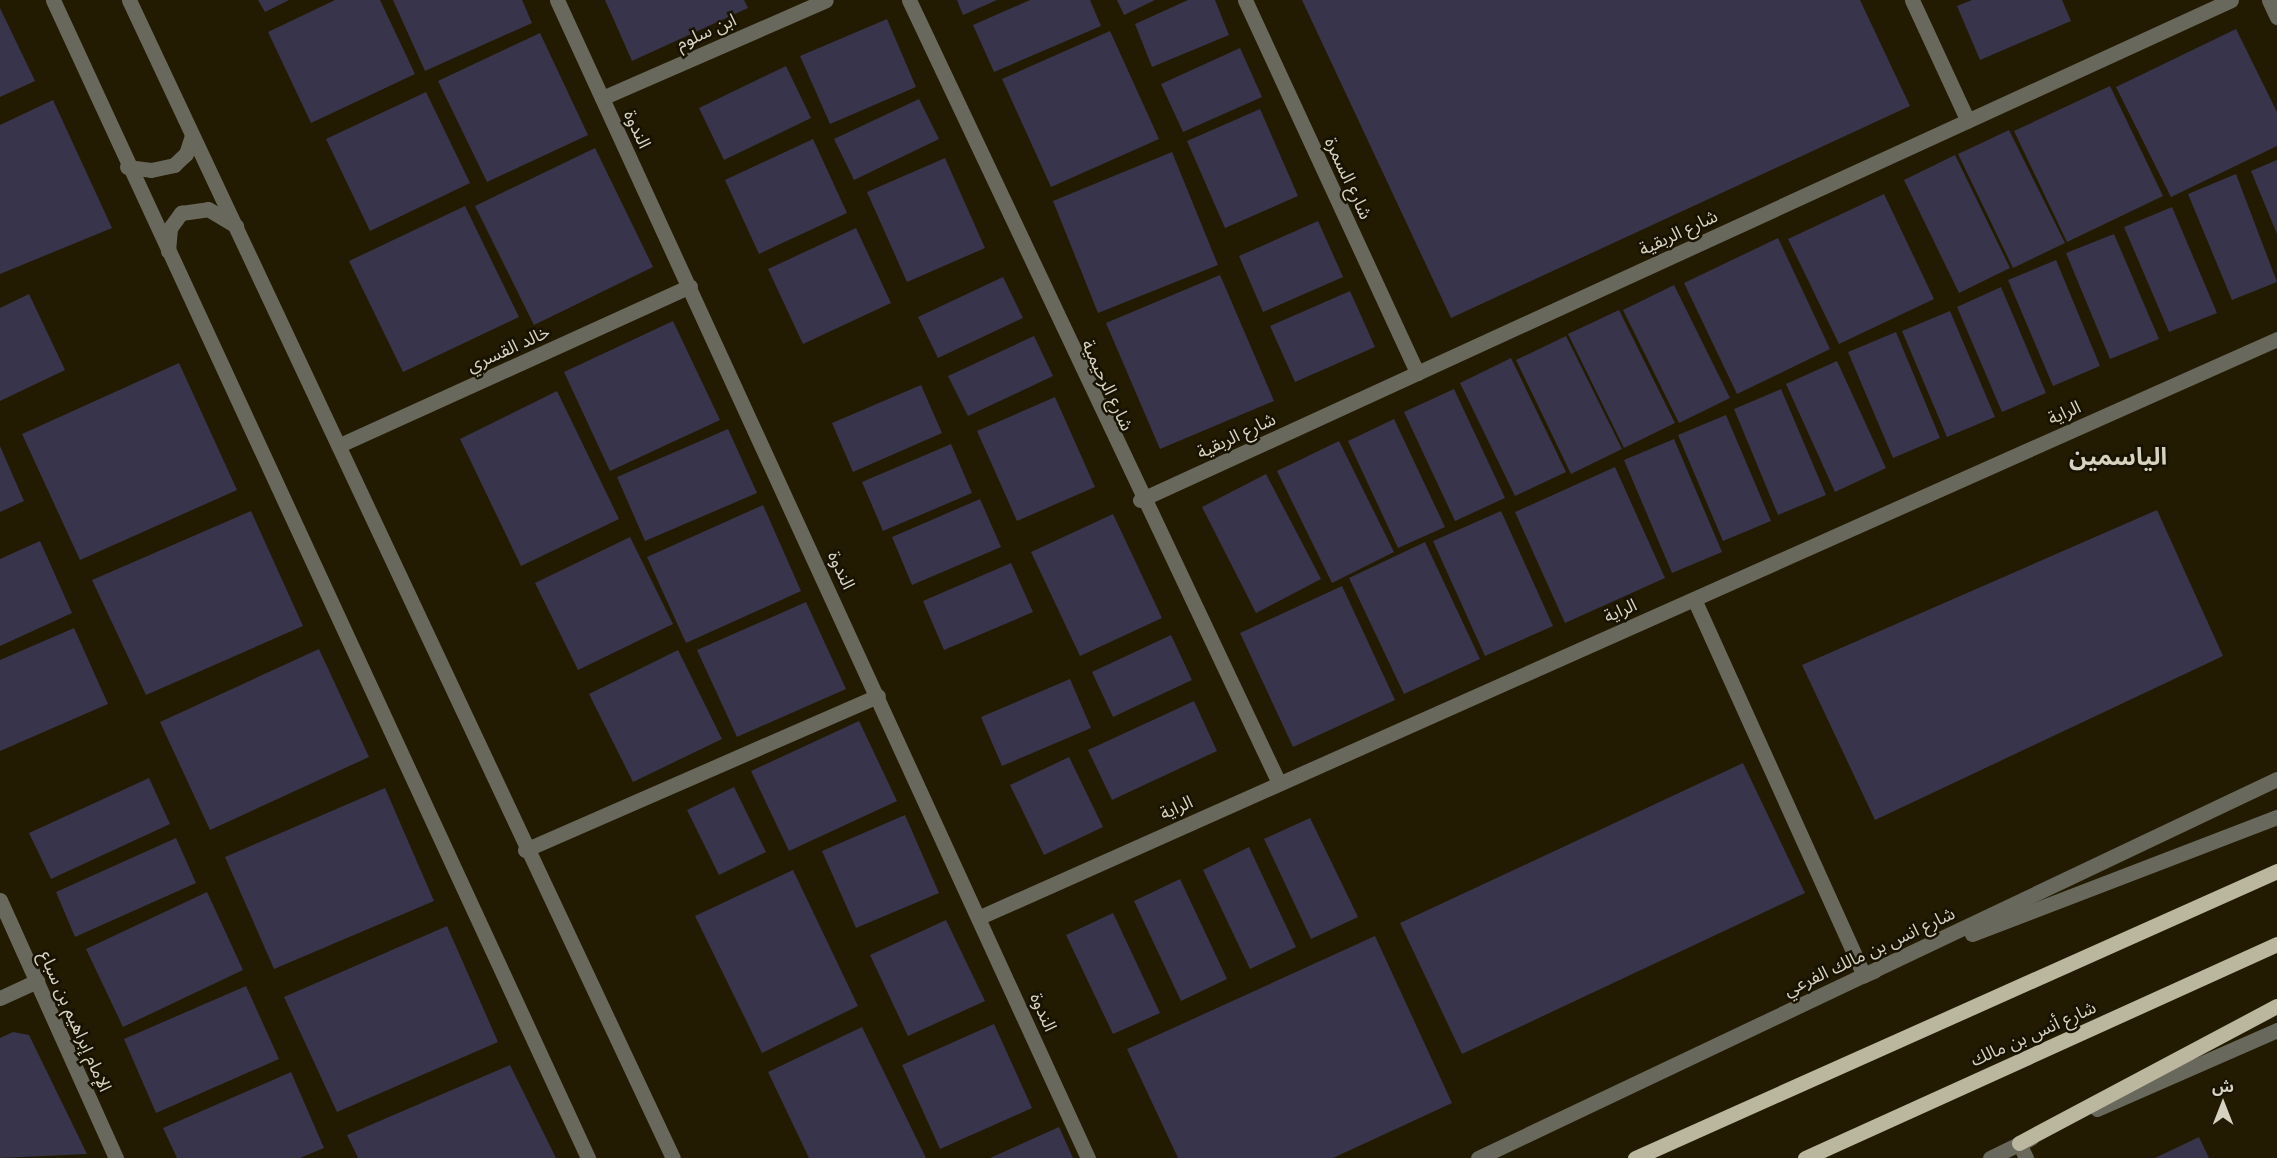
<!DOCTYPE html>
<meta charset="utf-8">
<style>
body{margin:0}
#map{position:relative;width:2277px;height:1158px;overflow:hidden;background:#221b01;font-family:"Open Sans","Noto Sans Arabic",sans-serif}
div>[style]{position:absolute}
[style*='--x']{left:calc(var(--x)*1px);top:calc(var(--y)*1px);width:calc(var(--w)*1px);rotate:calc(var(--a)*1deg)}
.building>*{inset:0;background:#37344c}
.minor>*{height:15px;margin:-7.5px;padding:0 7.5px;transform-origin:7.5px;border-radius:7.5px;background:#69685c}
.major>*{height:15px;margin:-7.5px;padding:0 7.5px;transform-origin:7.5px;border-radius:7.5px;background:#bab79e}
span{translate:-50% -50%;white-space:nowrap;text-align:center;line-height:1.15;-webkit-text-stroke:5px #181200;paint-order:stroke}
.street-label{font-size:18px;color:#d6d2c2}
.district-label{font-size:24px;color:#d6d2c2;font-weight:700}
.north{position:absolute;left:2193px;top:1074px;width:60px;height:60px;-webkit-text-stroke:4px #181200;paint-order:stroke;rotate:0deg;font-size:16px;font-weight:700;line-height:24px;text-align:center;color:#d6d2c2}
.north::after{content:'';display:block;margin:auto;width:21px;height:27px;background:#d6d2c2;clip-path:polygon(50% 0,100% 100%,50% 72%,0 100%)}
</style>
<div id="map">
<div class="building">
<div style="clip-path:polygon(258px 0,289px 0,265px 12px)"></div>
<div style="clip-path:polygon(335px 0,380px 0,415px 74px,311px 123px,268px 32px)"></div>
<div style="clip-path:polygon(393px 0,522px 0,532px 23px,425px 71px)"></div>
<div style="clip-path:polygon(605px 0,744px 0,748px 8px,632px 61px)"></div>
<div style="clip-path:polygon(957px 0,997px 0,963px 15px)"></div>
<div style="clip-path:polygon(1030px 0,1090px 0,1101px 26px,994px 72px,973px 25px)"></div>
<div style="clip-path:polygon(1117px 0,1155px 0,1124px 15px)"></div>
<div style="clip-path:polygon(1188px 0,1215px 0,1229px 35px,1152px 67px,1135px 24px)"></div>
<div style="clip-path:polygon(1302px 0,1860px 0,1910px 106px,1451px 318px)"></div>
<div style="clip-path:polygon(1972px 0,2062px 0,2071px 21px,1980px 60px,1957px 6px)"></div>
<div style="clip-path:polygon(0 8px,35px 81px,0 97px)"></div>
<div style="clip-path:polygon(887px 19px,916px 87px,830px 124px,800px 56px)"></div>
<div style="clip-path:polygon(2236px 29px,2277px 112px,2277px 146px,2171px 197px,2116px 87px)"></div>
<div style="clip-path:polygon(1110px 31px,1159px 139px,1051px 187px,1002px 79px)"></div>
<div style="clip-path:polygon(540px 33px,588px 135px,487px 182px,438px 81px)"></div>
<div style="clip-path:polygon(1240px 48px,1262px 97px,1183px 132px,1161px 84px)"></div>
<div style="clip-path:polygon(786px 66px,811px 118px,724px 160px,699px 108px)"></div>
<div style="clip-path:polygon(2110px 86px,2163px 196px,2067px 242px,2014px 131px)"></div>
<div style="clip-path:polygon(426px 92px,470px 183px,370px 231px,326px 139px)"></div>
<div style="clip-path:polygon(919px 99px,939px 139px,854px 180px,834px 139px)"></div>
<div style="clip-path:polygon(53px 100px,112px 228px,0 274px,0 125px)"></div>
<div style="clip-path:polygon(1260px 109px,1298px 196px,1225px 228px,1187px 141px)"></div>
<div style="clip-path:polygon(2009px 130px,2065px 243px,2013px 268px,1958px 154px)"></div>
<div style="clip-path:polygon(813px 139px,847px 213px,759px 254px,725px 180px)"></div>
<div style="clip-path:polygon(595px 148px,653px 267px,534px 325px,475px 206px)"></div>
<div style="clip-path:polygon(1172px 152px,1218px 265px,1098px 313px,1053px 201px)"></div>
<div style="clip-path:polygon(1955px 155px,2010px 268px,1959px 293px,1904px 180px)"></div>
<div style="clip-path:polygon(945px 158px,985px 248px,907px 282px,867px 192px)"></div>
<div style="clip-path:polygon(2277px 160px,2277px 234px,2251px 171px)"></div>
<div style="clip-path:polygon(2236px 174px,2277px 282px,2232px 300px,2188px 194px)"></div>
<div style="clip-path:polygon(1884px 194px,1934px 299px,1839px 344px,1788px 239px)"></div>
<div style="clip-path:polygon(465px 206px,519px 317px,403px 372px,349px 261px)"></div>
<div style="clip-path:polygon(2172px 207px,2217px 313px,2169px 332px,2124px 227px)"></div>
<div style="clip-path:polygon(1318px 221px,1343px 277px,1263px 312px,1239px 256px)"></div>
<div style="clip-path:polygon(856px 228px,891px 303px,803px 344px,768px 269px)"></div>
<div style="clip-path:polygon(2114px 234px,2159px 339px,2110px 359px,2066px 253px)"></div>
<div style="clip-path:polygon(1778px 238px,1830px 349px,1737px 394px,1684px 283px)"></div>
<div style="clip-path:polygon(2056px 260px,2100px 366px,2053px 386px,2008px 280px)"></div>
<div style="clip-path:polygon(1220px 275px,1274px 401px,1160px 449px,1106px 323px)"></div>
<div style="clip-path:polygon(1003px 277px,1023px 318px,938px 358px,918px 317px)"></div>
<div style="clip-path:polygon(1674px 285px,1730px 398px,1679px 423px,1623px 310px)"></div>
<div style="clip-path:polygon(2001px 287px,2046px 393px,2002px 412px,1957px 307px)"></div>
<div style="clip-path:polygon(1350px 291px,1375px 347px,1295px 382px,1270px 326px)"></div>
<div style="clip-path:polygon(29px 294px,65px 370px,0 401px,0 308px)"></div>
<div style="clip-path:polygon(1619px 310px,1675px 423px,1624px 448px,1568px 334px)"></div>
<div style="clip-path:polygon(1950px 311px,1995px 417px,1947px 437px,1902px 331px)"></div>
<div style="clip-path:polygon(673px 321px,720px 420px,610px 471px,564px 372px)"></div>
<div style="clip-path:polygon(1896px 332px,1940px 438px,1893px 458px,1848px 352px)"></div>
<div style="clip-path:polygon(1034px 336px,1053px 376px,968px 416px,948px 376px)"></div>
<div style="clip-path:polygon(1566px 336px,1622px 449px,1571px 474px,1516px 360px)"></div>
<div style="clip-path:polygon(1511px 358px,1566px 472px,1515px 496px,1460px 383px)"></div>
<div style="clip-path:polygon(1837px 361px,1886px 468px,1835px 492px,1786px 384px)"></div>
<div style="clip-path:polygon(179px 363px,237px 490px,80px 560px,22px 434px)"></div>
<div style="clip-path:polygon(921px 385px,942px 433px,853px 472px,832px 423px)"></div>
<div style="clip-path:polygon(1454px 389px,1505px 498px,1455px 521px,1404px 412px)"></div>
<div style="clip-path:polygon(1781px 389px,1826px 495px,1778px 515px,1734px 409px)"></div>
<div style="clip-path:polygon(557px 391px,619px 519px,521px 566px,460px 439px)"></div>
<div style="clip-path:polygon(1055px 397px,1095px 487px,1017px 521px,977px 431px)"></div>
<div style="clip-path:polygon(1726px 415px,1771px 521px,1723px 541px,1678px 435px)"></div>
<div style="clip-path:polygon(1394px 419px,1445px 527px,1398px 548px,1348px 441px)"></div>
<div style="clip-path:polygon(728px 429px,757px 493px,645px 541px,617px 477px)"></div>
<div style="clip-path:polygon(1674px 439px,1722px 552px,1672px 573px,1624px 460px)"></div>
<div style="clip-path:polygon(1339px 441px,1394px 552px,1332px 583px,1277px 471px)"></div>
<div style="clip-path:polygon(951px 444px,972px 493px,883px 531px,862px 482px)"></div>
<div style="clip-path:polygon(0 446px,24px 501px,0 512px)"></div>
<div style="clip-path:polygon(1615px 467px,1665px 578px,1565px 623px,1515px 512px)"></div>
<div style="clip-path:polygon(1266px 474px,1321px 579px,1256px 613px,1202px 507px)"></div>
<div style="clip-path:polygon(980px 499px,1001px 547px,912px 585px,892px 537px)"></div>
<div style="clip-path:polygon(763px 505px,801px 591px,686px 643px,647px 557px)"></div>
<div style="clip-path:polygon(2157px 510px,2223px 656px,1875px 820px,1802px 665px)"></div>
<div style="clip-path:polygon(251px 511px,303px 626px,146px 695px,92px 580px)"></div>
<div style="clip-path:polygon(1501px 511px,1553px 626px,1485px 656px,1433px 541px)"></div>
<div style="clip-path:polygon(1113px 514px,1162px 618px,1080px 656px,1031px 552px)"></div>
<div style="clip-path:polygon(630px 537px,673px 624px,578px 670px,535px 583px)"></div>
<div style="clip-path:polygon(40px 541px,72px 613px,0 646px,0 559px)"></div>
<div style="clip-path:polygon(1425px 542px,1480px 659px,1404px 694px,1349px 578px)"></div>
<div style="clip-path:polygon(1011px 563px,1033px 612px,944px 650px,923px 601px)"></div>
<div style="clip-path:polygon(1342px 586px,1395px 700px,1293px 747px,1240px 633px)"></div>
<div style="clip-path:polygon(806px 602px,846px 689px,737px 737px,697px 650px)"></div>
<div style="clip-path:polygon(74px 628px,108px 704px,0 751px,0 660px)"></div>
<div style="clip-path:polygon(1171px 635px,1192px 680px,1113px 717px,1092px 672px)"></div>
<div style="clip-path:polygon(319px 649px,369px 757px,210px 830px,160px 722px)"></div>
<div style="clip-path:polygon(678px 650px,722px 739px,633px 782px,589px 694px)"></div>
<div style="clip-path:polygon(1070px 679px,1091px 728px,1002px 766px,981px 717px)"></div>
<div style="clip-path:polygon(1194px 701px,1217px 751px,1112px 800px,1088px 750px)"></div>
<div style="clip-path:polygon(859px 721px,897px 801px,789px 851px,751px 771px)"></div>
<div style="clip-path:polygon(1069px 757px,1103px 827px,1044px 855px,1010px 785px)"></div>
<div style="clip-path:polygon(1743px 763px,1805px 893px,1462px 1054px,1400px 923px)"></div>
<div style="clip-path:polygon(149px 778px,170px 824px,51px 879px,29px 833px)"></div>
<div style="clip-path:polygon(734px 787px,766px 852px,719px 875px,687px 810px)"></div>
<div style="clip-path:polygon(385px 788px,434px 901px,274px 969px,225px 857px)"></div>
<div style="clip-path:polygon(905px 815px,939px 893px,856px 928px,822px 851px)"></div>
<div style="clip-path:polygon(1310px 818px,1358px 917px,1311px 939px,1264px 839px)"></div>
<div style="clip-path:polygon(176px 838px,196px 883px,75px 937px,56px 892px)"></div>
<div style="clip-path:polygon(1249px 847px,1296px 947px,1250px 969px,1203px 870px)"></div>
<div style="clip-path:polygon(793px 870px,858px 1006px,762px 1053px,695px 916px)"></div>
<div style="clip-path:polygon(1180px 879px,1227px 979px,1181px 1001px,1134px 901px)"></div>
<div style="clip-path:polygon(207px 892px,243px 970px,123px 1027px,86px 949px)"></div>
<div style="clip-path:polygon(1113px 913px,1160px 1013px,1113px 1034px,1066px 935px)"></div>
<div style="clip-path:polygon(946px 920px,985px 1001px,908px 1036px,870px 955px)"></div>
<div style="clip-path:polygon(447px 926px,498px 1042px,337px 1112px,284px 997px)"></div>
<div style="clip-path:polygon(1375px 936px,1452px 1103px,1333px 1158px,1178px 1158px,1127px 1049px)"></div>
<div style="clip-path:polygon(246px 986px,279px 1059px,156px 1113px,124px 1039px)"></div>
<div style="clip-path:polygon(994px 1024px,1032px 1108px,940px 1149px,902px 1065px)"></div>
<div style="clip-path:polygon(862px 1027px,926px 1158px,809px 1158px,768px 1072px)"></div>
<div style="clip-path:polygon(13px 1032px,29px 1035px,87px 1154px,0 1158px,0 1038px)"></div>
<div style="clip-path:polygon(510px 1065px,556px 1158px,358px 1158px,347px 1135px)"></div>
<div style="clip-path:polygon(291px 1072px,324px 1148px,300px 1158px,177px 1158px,163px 1128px)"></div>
<div style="clip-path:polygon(1059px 1127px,1073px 1158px,990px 1158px)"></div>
<div style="clip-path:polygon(2199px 1137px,2209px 1158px,2155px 1158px)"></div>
</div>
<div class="minor">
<div style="--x:53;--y:0;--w:1276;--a:65.2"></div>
<div style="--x:129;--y:0;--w:1279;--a:64.84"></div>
<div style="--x:557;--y:0;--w:1274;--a:65.37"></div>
<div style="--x:909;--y:0;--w:866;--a:64.71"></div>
<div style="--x:1245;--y:0;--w:411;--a:65.2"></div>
<div style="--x:1912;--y:0;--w:133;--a:65.2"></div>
<div style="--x:2269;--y:0;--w:19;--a:65"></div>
<div style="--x:602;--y:98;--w:244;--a:-23.6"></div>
<div style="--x:127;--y:167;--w:24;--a:7"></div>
<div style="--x:151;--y:170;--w:24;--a:-12"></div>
<div style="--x:174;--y:165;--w:16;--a:-43"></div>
<div style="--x:186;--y:154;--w:19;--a:-72"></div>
<div style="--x:168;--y:251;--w:23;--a:-85"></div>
<div style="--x:170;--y:228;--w:19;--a:-54"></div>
<div style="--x:181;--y:213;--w:27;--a:-8"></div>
<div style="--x:208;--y:209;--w:33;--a:31"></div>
<div style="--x:342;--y:444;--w:382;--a:-24.4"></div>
<div style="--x:1140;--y:500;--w:1200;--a:-24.62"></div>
<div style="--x:1694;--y:599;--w:413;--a:65.7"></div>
<div style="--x:1864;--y:975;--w:11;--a:-22"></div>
<div style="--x:525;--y:850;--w:385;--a:-23.6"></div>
<div style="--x:0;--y:900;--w:283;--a:65.8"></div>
<div style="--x:980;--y:917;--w:1420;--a:-24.02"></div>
<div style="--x:1972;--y:934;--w:327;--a:-21"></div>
<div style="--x:0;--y:998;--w:41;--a:-24.7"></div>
<div style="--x:2097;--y:1109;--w:197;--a:-23.7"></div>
<div style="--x:2019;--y:1143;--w:17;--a:65"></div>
<div style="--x:1478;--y:1158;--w:884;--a:-25.38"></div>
<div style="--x:1990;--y:1158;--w:46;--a:-26"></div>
</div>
<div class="major">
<div style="--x:2019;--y:1143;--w:292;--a:-28"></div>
<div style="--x:1635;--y:1158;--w:703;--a:-24.09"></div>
<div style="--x:1805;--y:1158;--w:518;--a:-24.39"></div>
</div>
<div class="street-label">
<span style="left:706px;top:31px;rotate:-24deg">ابن سلوم</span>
<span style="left:638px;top:129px;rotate:65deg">الندوة</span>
<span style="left:1349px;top:178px;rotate:65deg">شارع السمرة</span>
<span style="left:1678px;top:232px;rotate:-25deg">شارع الربقية</span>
<span style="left:508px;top:348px;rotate:-24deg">خالد القسري</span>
<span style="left:1108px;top:385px;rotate:65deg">شارع الرحيمية</span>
<span style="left:2064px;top:412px;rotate:-24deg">الراية</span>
<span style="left:1236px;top:435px;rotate:-25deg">شارع الربقية</span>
<span style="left:842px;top:570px;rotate:65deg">الندوة</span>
<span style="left:1620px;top:610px;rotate:-24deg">الراية</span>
<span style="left:1176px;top:807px;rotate:-24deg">الراية</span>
<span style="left:1869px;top:951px;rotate:-25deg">شارع انس بن مالك الفرعي</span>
<span style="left:1044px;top:1012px;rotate:66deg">الندوة</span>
<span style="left:76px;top:1021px;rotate:66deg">الإمام إبراهيم بن سباع</span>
<span style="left:2033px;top:1033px;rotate:-24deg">شارع أنس بن مالك</span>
</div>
<div class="district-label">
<span style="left:2118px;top:456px">الياسمين</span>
</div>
<div class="north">ش</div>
</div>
